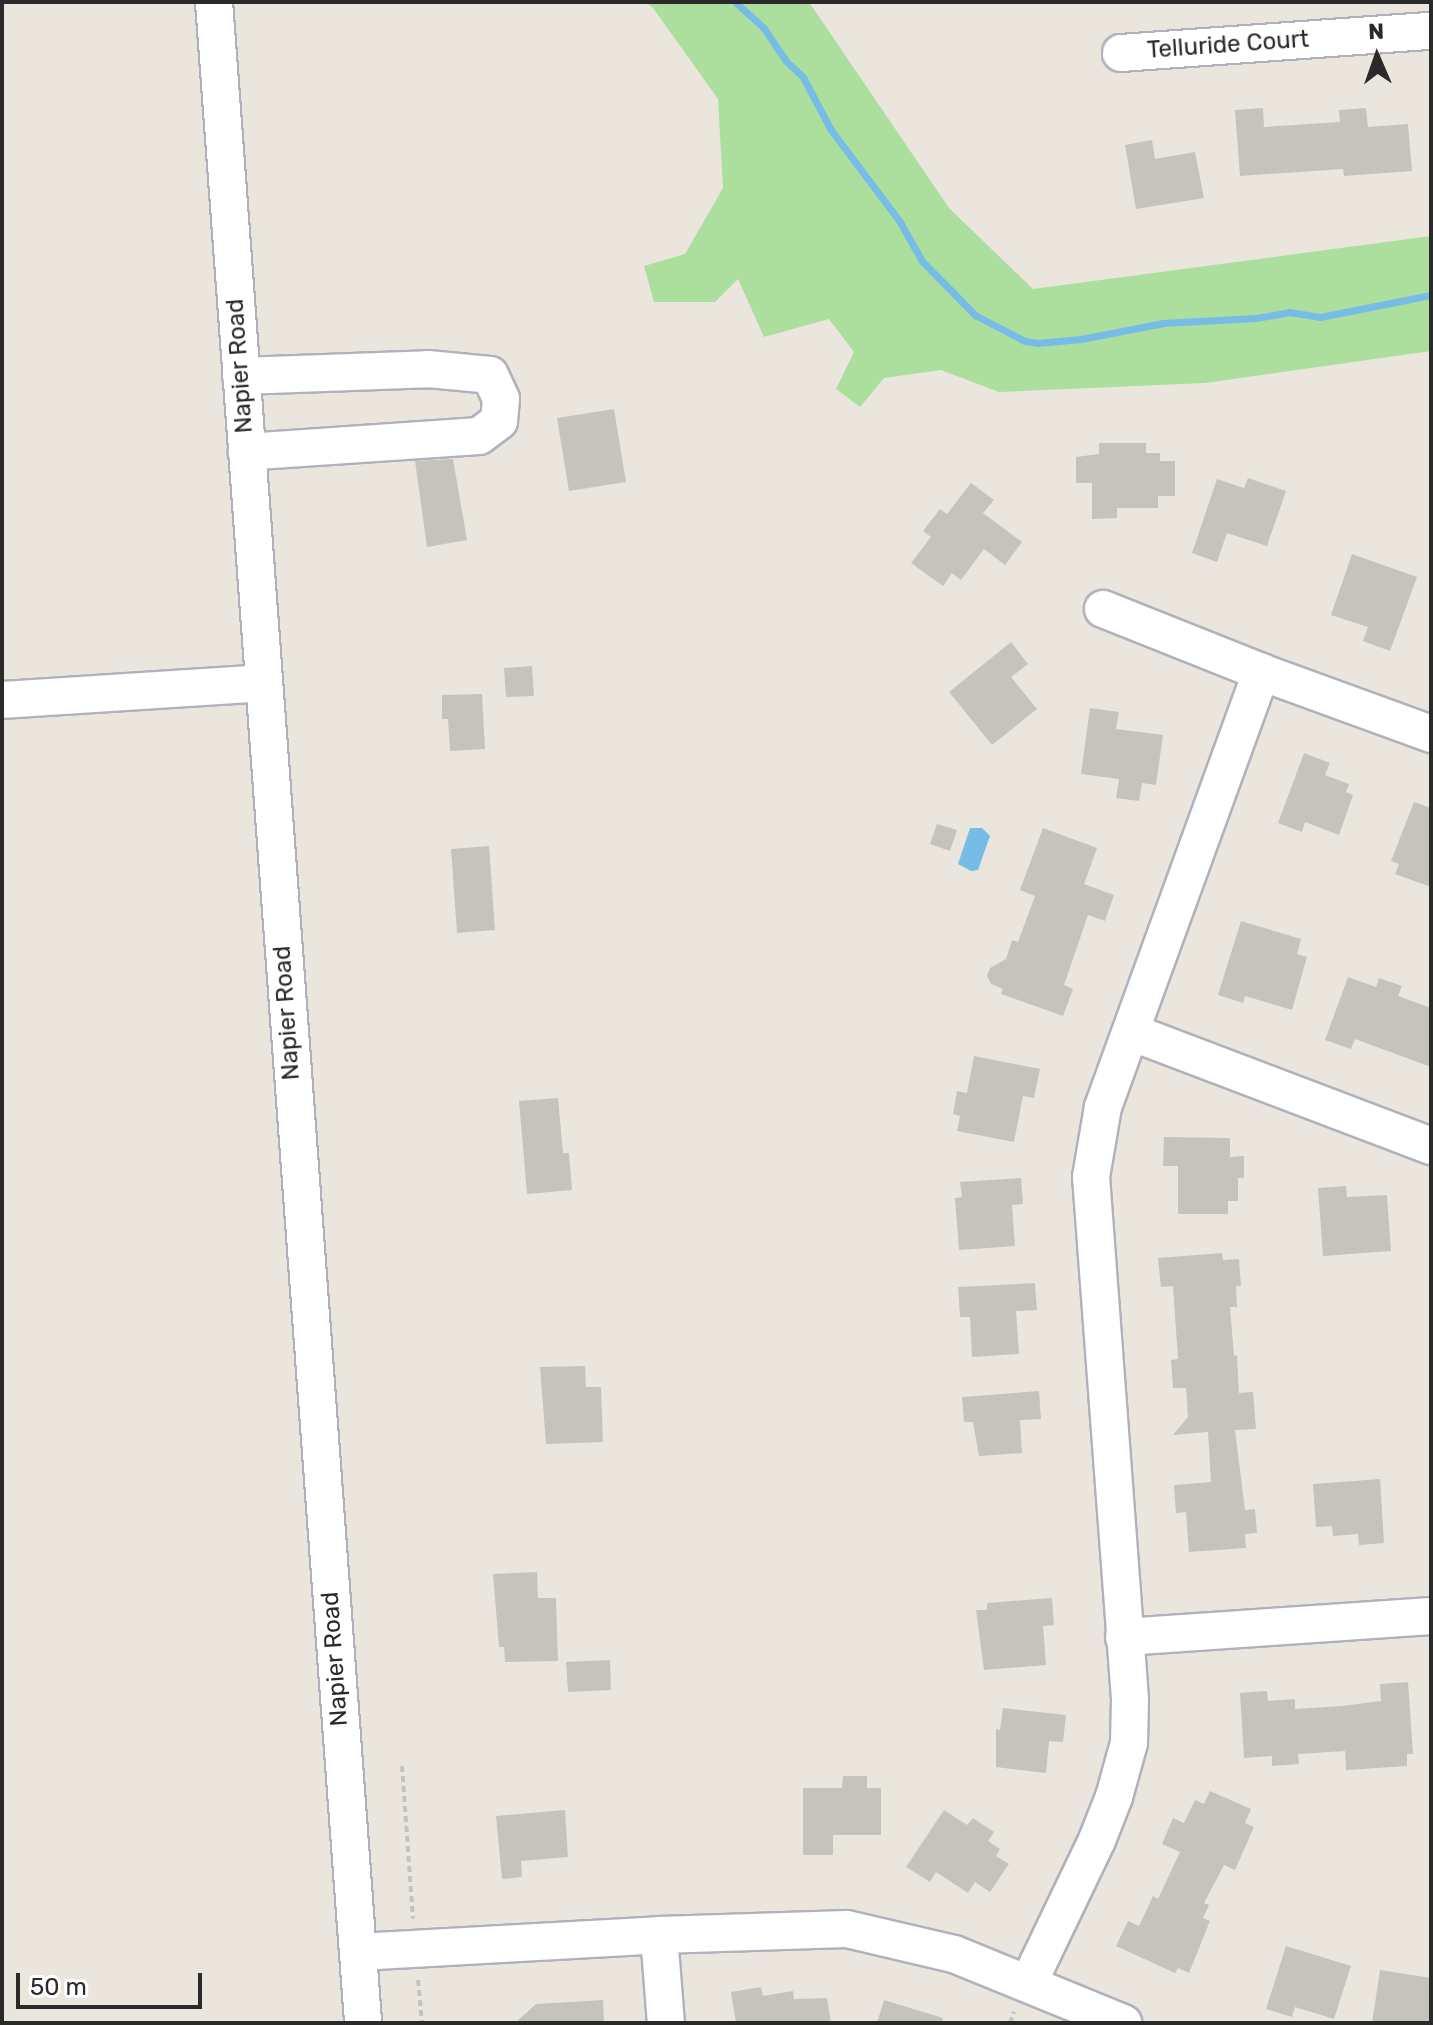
<!DOCTYPE html>
<style>
body{margin:0}
#map{position:relative;width:1433px;height:2025px;overflow:hidden;background:#ebe6dd;font-family:Rubik,sans-serif}
div>[style]{position:absolute}
[style*='--x']{left:calc(var(--x)*1px);top:calc(var(--y)*1px);width:calc(var(--w)*1px);rotate:calc(var(--a)*1deg)}
.green>*{inset:0;background:#acde9d}
.water>*{inset:0;background:#77bce6}
.stream>*{height:7px;margin:-3.5px;padding:0 3.5px;transform-origin:3.5px;border-radius:3.5px;background:#77bce6}
.building>*{inset:0;background:#c6c3bc}
.path>*{height:4px;margin-top:-2px;transform-origin:0;background:repeating-linear-gradient(90deg,#c3c3c3 0 6px,transparent 0 10px)}
.roads{filter:drop-shadow(2px 0 #b0b1bc) drop-shadow(-2px 0 #b0b1bc) drop-shadow(0 2px #b0b1bc) drop-shadow(0 -2px #b0b1bc)}
.minor>*{height:36px;margin:-18px;padding:0 18px;transform-origin:18px;border-radius:18px;background:#fff}
span{translate:-50% -50%;white-space:nowrap;text-align:center;line-height:1.15;-webkit-text-stroke:6px #fff;paint-order:stroke}
.street-label{font-size:24px;color:#2a2a2a}
.frame{position:absolute;inset:0;border:4px solid #2a2a2a;pointer-events:none}
.north{position:absolute;left:1337px;top:16px;width:80px;height:80px;-webkit-text-stroke:6px #fff;paint-order:stroke;rotate:358deg;font-size:22px;font-weight:700;line-height:32px;text-align:center;color:#2a2a2a}
.north::after{content:'';display:block;margin:auto;width:28px;height:36px;background:#2a2a2a;clip-path:polygon(50% 0,100% 100%,50% 72%,0 100%)}
.scale{position:absolute;left:16px;top:1973px;width:186px;height:36px;box-sizing:border-box;border:4px solid #2a2a2a;border-top:0;padding-left:10px;font-size:24px;line-height:28px;white-space:nowrap;color:#2a2a2a;-webkit-text-stroke:6px #fff;paint-order:stroke}
</style>
<div id="map">
<div class="green">
<div style="clip-path:polygon(645px 2px,809px 2px,949px 208px,1033px 289px,1431px 236px,1431px 351px,1205px 383px,999px 392px,941px 370px,884px 378px,860px 407px,836px 389px,854px 352px,829px 319px,764px 337px,738px 279px,715px 302px,654px 302px,644px 266px,685px 254px,723px 188px,718px 99px,653px 8px)"></div>
</div>
<div class="water">
<div style="clip-path:polygon(970px 828px,982px 828px,990px 836px,978px 870px,971px 871px,958px 864px)"></div>
</div>
<div class="stream">
<div style="--x:735;--y:2;--w:38;--a:42"></div>
<div style="--x:763;--y:27;--w:41;--a:55.9"></div>
<div style="--x:786;--y:61;--w:23;--a:43"></div>
<div style="--x:803;--y:77;--w:60;--a:62.2"></div>
<div style="--x:831;--y:130;--w:115;--a:53.1"></div>
<div style="--x:900;--y:222;--w:45;--a:60.6"></div>
<div style="--x:922;--y:261;--w:76;--a:45.5"></div>
<div style="--x:975;--y:315;--w:56;--a:27.5"></div>
<div style="--x:1025;--y:341;--w:12;--a:9"></div>
<div style="--x:1037;--y:343;--w:44;--a:-5.2"></div>
<div style="--x:1081;--y:339;--w:84;--a:-11"></div>
<div style="--x:1163;--y:323;--w:93;--a:-3.1"></div>
<div style="--x:1256;--y:318;--w:34;--a:-10"></div>
<div style="--x:1289;--y:312;--w:31;--a:9"></div>
<div style="--x:1320;--y:317;--w:113;--a:-11.2"></div>
</div>
<div class="building">
<div style="clip-path:polygon(1263px 108px,1264px 127px,1340px 122px,1339px 110px,1366px 108px,1368px 127px,1408px 124px,1412px 171px,1344px 176px,1343px 169px,1240px 176px,1235px 110px)"></div>
<div style="clip-path:polygon(1152px 140px,1155px 159px,1195px 152px,1204px 198px,1136px 209px,1125px 145px)"></div>
<div style="clip-path:polygon(614px 409px,626px 482px,569px 491px,557px 418px)"></div>
<div style="clip-path:polygon(1099px 443px,1146px 443px,1146px 453px,1160px 453px,1160px 461px,1175px 461px,1175px 496px,1158px 496px,1158px 508px,1117px 508px,1117px 518px,1092px 519px,1092px 483px,1076px 483px,1076px 457px,1099px 454px)"></div>
<div style="clip-path:polygon(453px 459px,467px 540px,427px 547px,415px 461px)"></div>
<div style="clip-path:polygon(1248px 478px,1286px 491px,1267px 546px,1227px 533px,1217px 562px,1192px 553px,1217px 479px,1244px 488px)"></div>
<div style="clip-path:polygon(971px 483px,994px 500px,983px 513px,1022px 542px,1005px 565px,984px 549px,961px 580px,952px 573px,943px 586px,911px 563px,931px 537px,923px 531px,940px 509px,947px 514px)"></div>
<div style="clip-path:polygon(1352px 554px,1417px 577px,1390px 651px,1363px 641px,1368px 627px,1331px 615px)"></div>
<div style="clip-path:polygon(1011px 642px,1028px 664px,1011px 677px,1037px 709px,992px 745px,949px 692px)"></div>
<div style="clip-path:polygon(532px 666px,534px 696px,506px 697px,504px 668px)"></div>
<div style="clip-path:polygon(482px 694px,485px 749px,450px 751px,448px 719px,442px 719px,442px 695px)"></div>
<div style="clip-path:polygon(1090px 708px,1119px 712px,1116px 729px,1163px 735px,1156px 785px,1142px 783px,1139px 801px,1116px 798px,1119px 779px,1081px 774px)"></div>
<div style="clip-path:polygon(1304px 753px,1330px 763px,1325px 775px,1349px 784px,1346px 792px,1353px 795px,1339px 835px,1305px 822px,1302px 832px,1278px 823px)"></div>
<div style="clip-path:polygon(1414px 802px,1431px 808px,1431px 887px,1395px 874px,1399px 864px,1391px 861px)"></div>
<div style="clip-path:polygon(937px 824px,957px 830px,950px 851px,930px 844px)"></div>
<div style="clip-path:polygon(1043px 828px,1097px 848px,1084px 884px,1114px 895px,1105px 921px,1088px 915px,1064px 985px,1073px 989px,1063px 1016px,1001px 994px,1003px 989px,991px 984px,987px 976px,990px 968px,1006px 959px,1012px 940px,1018px 942px,1035px 896px,1020px 890px)"></div>
<div style="clip-path:polygon(489px 846px,495px 930px,457px 933px,451px 849px)"></div>
<div style="clip-path:polygon(1241px 921px,1301px 939px,1297px 954px,1307px 957px,1292px 1010px,1245px 996px,1243px 1003px,1218px 995px)"></div>
<div style="clip-path:polygon(1348px 977px,1376px 987px,1379px 978px,1402px 986px,1398px 996px,1431px 1008px,1431px 1067px,1355px 1039px,1351px 1049px,1325px 1040px)"></div>
<div style="clip-path:polygon(974px 1056px,1040px 1069px,1034px 1098px,1023px 1096px,1014px 1142px,957px 1131px,960px 1116px,953px 1114px,957px 1091px,967px 1093px)"></div>
<div style="clip-path:polygon(558px 1098px,563px 1153px,569px 1153px,572px 1190px,527px 1194px,519px 1101px)"></div>
<div style="clip-path:polygon(1164px 1137px,1230px 1138px,1230px 1157px,1244px 1156px,1244px 1178px,1238px 1178px,1238px 1201px,1228px 1201px,1228px 1214px,1178px 1214px,1178px 1166px,1163px 1166px)"></div>
<div style="clip-path:polygon(1021px 1178px,1023px 1204px,1012px 1205px,1015px 1246px,959px 1250px,955px 1198px,962px 1197px,960px 1182px)"></div>
<div style="clip-path:polygon(1346px 1186px,1347px 1197px,1387px 1195px,1391px 1251px,1323px 1256px,1318px 1188px)"></div>
<div style="clip-path:polygon(1222px 1253px,1223px 1260px,1239px 1259px,1241px 1286px,1236px 1286px,1237px 1307px,1230px 1307px,1234px 1356px,1237px 1355px,1239px 1393px,1253px 1392px,1256px 1429px,1235px 1430px,1245px 1510px,1255px 1509px,1257px 1533px,1245px 1534px,1246px 1548px,1189px 1552px,1186px 1512px,1176px 1513px,1174px 1485px,1211px 1482px,1208px 1432px,1173px 1435px,1188px 1417px,1186px 1388px,1173px 1388px,1171px 1360px,1178px 1359px,1173px 1286px,1161px 1287px,1158px 1258px)"></div>
<div style="clip-path:polygon(1035px 1283px,1037px 1310px,1016px 1311px,1019px 1354px,972px 1357px,970px 1317px,960px 1317px,958px 1287px)"></div>
<div style="clip-path:polygon(585px 1366px,586px 1387px,601px 1387px,603px 1442px,546px 1444px,540px 1367px)"></div>
<div style="clip-path:polygon(1039px 1391px,1041px 1419px,1020px 1420px,1022px 1453px,979px 1456px,973px 1422px,964px 1422px,962px 1397px)"></div>
<div style="clip-path:polygon(1380px 1479px,1384px 1543px,1359px 1545px,1358px 1534px,1333px 1536px,1332px 1526px,1316px 1527px,1313px 1484px)"></div>
<div style="clip-path:polygon(537px 1572px,538px 1598px,556px 1598px,558px 1661px,505px 1662px,504px 1647px,499px 1647px,493px 1574px)"></div>
<div style="clip-path:polygon(1052px 1598px,1054px 1625px,1043px 1626px,1046px 1665px,984px 1670px,976px 1610px,987px 1610px,987px 1603px)"></div>
<div style="clip-path:polygon(610px 1660px,611px 1690px,568px 1692px,566px 1662px)"></div>
<div style="clip-path:polygon(1408px 1682px,1413px 1754px,1407px 1754px,1407px 1766px,1346px 1770px,1345px 1751px,1298px 1754px,1299px 1764px,1272px 1766px,1272px 1756px,1244px 1758px,1240px 1693px,1267px 1691px,1268px 1701px,1295px 1699px,1295px 1709px,1342px 1706px,1381px 1701px,1380px 1684px)"></div>
<div style="clip-path:polygon(1003px 1708px,1066px 1715px,1063px 1742px,1049px 1741px,1046px 1773px,996px 1767px,996px 1729px,1000px 1730px)"></div>
<div style="clip-path:polygon(843px 1776px,867px 1776px,867px 1788px,881px 1788px,881px 1835px,833px 1835px,833px 1855px,803px 1855px,803px 1788px,842px 1788px)"></div>
<div style="clip-path:polygon(1210px 1791px,1251px 1809px,1245px 1823px,1254px 1827px,1235px 1870px,1224px 1865px,1204px 1903px,1209px 1905px,1203px 1918px,1210px 1921px,1189px 1973px,1178px 1968px,1175px 1973px,1116px 1946px,1128px 1921px,1139px 1926px,1153px 1896px,1158px 1899px,1180px 1852px,1162px 1844px,1173px 1818px,1184px 1823px,1195px 1800px,1204px 1804px)"></div>
<div style="clip-path:polygon(565px 1810px,568px 1857px,521px 1861px,522px 1877px,502px 1879px,496px 1816px)"></div>
<div style="clip-path:polygon(944px 1810px,967px 1825px,973px 1818px,994px 1832px,988px 1841px,1000px 1849px,996px 1856px,1009px 1864px,990px 1892px,975px 1882px,968px 1893px,936px 1872px,930px 1882px,906px 1867px)"></div>
<div style="clip-path:polygon(1286px 1946px,1351px 1966px,1334px 2019px,1295px 2007px,1292px 2017px,1266px 2009px)"></div>
<div style="clip-path:polygon(1380px 1970px,1431px 1978px,1431px 2023px,1372px 2023px)"></div>
<div style="clip-path:polygon(761px 1987px,763px 1996px,793px 1991px,794px 1999px,827px 1998px,831px 2023px,736px 2023px,731px 1992px)"></div>
<div style="clip-path:polygon(603px 2000px,604px 2023px,515px 2023px,536px 2004px)"></div>
<div style="clip-path:polygon(884px 2000px,943px 2018px,942px 2023px,877px 2023px)"></div>
</div>
<div class="path">
<div style="--x:402;--y:1766;--w:153;--a:85.9"></div>
<div style="--x:418;--y:1980;--w:43;--a:84.7"></div>
<div style="--x:1010;--y:2023;--w:12;--a:-70"></div>
</div>
<div class="roads">
<div class="minor">
<div style="--x:214;--y:2;--w:2026;--a:85.78"></div>
<div style="--x:1121;--y:53;--w:311;--a:-4.1"></div>
<div style="--x:241;--y:376;--w:187;--a:-2.1"></div>
<div style="--x:428;--y:369;--w:62;--a:5.5"></div>
<div style="--x:490;--y:375;--w:26;--a:65"></div>
<div style="--x:501;--y:399;--w:22;--a:95"></div>
<div style="--x:499;--y:421;--w:25;--a:143"></div>
<div style="--x:479;--y:436;--w:233;--a:176.1"></div>
<div style="--x:1103;--y:609;--w:170;--a:21.7"></div>
<div style="--x:2;--y:700;--w:262;--a:-3.7"></div>
<div style="--x:1131;--y:1032;--w:321;--a:20.8"></div>
<div style="--x:1124;--y:1637;--w:308;--a:-3.9"></div>
<div style="--x:659;--y:1935;--w:88;--a:85.5"></div>
<div style="--x:358;--y:1952;--w:301;--a:-3.2"></div>
<div style="--x:659;--y:1935;--w:188;--a:-1.8"></div>
<div style="--x:847;--y:1929;--w:110;--a:13.2"></div>
<div style="--x:954;--y:1954;--w:183;--a:22.2"></div>
<div style="--x:1029;--y:1982;--w:157;--a:-64.4"></div>
<div style="--x:1097;--y:1840;--w:46;--a:-68.4"></div>
<div style="--x:1114;--y:1797;--w:56;--a:-74.5"></div>
<div style="--x:1129;--y:1743;--w:44;--a:-88.7"></div>
<div style="--x:1130;--y:1699;--w:523;--a:-94.27"></div>
<div style="--x:1091;--y:1177;--w:71;--a:-80.3"></div>
<div style="--x:1103;--y:1107;--w:463;--a:-70"></div>
<div style="--x:1261;--y:672;--w:181;--a:20"></div>
</div>
</div>
<div class="street-label">
<span style="left:1228px;top:45px;rotate:-4deg">Telluride Court</span>
<span style="left:240px;top:366px;rotate:-94deg">Napier Road</span>
<span style="left:287px;top:1013px;rotate:-94deg">Napier Road</span>
<span style="left:335px;top:1659px;rotate:-94deg">Napier Road</span>
</div>
<div class="frame"></div>
<div class="north">N</div>
<div class="scale">50 m</div>
</div>
